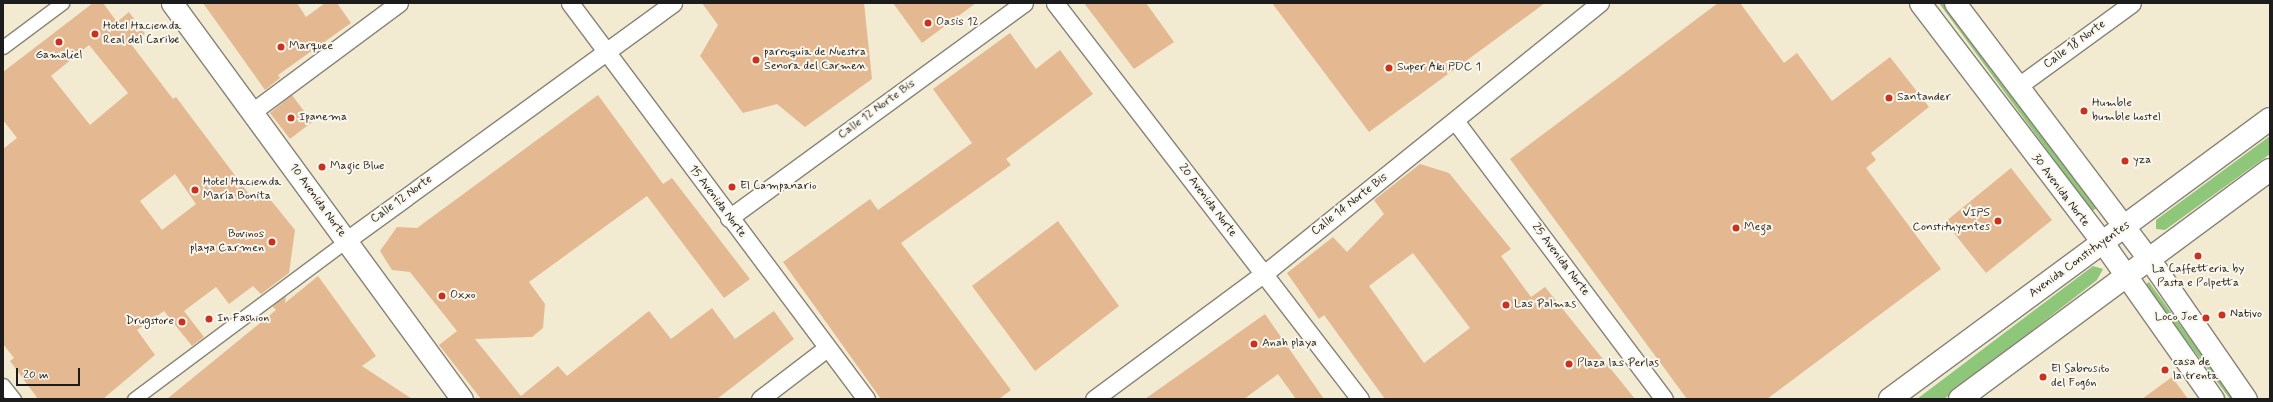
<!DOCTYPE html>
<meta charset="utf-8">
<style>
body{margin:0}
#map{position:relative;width:2273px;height:402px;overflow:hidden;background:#f3ead2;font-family:Mynerve,sans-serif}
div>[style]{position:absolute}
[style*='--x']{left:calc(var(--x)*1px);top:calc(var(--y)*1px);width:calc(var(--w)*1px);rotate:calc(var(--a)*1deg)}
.green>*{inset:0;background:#8fc77a}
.building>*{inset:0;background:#e4b992}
.roads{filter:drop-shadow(1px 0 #888377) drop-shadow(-1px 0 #888377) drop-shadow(0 1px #888377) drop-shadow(0 -1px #888377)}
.pedestrian>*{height:13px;margin:-6.5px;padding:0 6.5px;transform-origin:6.5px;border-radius:6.5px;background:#fff}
.minor>*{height:17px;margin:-8.5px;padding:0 8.5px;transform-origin:8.5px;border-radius:8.5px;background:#fff}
.tertiary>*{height:21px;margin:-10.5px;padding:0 10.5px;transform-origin:10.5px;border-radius:10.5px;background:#fff}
.secondary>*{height:22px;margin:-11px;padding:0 11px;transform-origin:11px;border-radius:11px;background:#fff}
.dots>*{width:11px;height:11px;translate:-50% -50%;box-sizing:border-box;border:2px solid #fbf7ec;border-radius:50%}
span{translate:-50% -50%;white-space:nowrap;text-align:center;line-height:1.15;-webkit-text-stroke:4px #fbf7ec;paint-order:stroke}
.poi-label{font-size:12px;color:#1c1c1c}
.left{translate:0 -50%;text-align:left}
.right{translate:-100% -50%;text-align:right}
.street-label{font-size:12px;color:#1c1c1c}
.frame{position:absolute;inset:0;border:4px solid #1c1c1c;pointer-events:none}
.scale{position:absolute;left:16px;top:368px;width:64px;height:18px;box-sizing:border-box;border:2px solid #1c1c1c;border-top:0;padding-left:5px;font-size:12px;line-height:14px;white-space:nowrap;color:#1c1c1c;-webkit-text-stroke:3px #fbf7ec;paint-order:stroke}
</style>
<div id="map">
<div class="green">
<div style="clip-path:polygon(1939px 3px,1944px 3px,2097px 208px,2092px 211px)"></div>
<div style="clip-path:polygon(2270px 136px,2270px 154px,2165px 230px,2156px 229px,2156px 220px)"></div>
<div style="clip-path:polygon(2093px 266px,2103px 269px,2097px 280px,1973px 377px,1944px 399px,1917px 399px)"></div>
<div style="clip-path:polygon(2149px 282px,2234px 399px,2230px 399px,2145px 285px)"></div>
</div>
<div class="building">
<div style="clip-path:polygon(evenodd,93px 3px,103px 3px,117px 22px,129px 12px,145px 34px,131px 44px,173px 99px,176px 97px,255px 202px,265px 193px,295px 230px,289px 273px,261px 294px,253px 286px,229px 304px,216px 287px,184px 311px,204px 337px,192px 346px,164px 311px,137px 330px,155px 355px,103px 399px,38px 399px,10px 361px,14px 358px,3px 344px,3px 149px,17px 138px,3px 120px,3px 72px,93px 3px,89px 45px,128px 93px,90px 125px,51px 76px,89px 45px,93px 3px,175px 174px,196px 204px,162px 230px,140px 201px,175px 174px)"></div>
<div style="clip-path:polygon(203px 3px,297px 3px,306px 17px,325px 3px,337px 3px,351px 23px,278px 75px,280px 78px,265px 90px)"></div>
<div style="clip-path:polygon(702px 3px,864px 3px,872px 79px,805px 127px,777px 104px,743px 113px,700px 56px,718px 25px)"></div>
<div style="clip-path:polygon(893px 3px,976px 3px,922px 43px)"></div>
<div style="clip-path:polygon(1084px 3px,1146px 3px,1174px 42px,1134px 69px)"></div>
<div style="clip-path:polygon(1272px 3px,1545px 3px,1369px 132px)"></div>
<div style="clip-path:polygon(1718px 3px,1740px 3px,1784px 63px,1797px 53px,1832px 101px,1890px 57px,1929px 107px,1871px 153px,1876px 160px,1866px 168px,1941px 269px,1767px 399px,1687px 399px,1510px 159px)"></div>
<div style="clip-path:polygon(1010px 33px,1036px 69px,1060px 50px,1093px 94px,1006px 159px,1011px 165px,901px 243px,1011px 390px,999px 399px,881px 399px,783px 262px,870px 199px,878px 210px,972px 143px,933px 89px)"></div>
<div style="clip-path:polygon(292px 95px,312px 122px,290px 139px,270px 113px)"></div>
<div style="clip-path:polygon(598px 95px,663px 184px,672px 178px,750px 279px,724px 298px,647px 196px,529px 282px,545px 304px,543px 328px,532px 337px,475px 339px,521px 396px,558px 366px,567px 376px,649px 311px,671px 339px,712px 308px,735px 339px,774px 311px,794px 339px,717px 399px,481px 399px,439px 345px,457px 331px,410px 272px,392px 270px,380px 251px,397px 227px,417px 228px)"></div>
<div style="clip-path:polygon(evenodd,1420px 164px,1449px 173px,1511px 249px,1501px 256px,1531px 297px,1545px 287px,1635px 399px,1385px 399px,1324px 315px,1319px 319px,1287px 273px,1333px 237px,1347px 252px,1384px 214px,1374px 200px,1420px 164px,1413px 253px,1470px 328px,1424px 363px,1369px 286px,1413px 253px)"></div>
<div style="clip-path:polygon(2011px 168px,2052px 220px,1986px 273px,1945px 222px)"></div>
<div style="clip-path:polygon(1058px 221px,1119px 306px,1035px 371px,972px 286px)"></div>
<div style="clip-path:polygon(318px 276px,376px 356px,362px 366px,412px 399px,167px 399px,276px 310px,272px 306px,286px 295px,285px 303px)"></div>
<div style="clip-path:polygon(1265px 314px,1324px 399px,1296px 399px,1278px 374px,1244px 399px,1145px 399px)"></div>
<div style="clip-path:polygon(2172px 377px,2188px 399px,2142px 399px)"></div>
</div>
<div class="roads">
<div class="pedestrian">
<div style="--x:3;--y:47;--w:74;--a:-36.7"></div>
<div style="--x:3;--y:385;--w:18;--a:52"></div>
<div style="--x:134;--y:399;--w:266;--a:-36.7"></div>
</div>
<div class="minor">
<div style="--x:570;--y:3;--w:494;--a:53.2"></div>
<div style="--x:1055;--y:3;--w:500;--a:52.4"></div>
<div style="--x:2017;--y:87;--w:142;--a:-36.1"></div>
<div style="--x:252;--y:112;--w:183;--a:-36.6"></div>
<div style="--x:1456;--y:122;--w:346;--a:53.1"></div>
<div style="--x:729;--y:218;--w:365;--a:-36.1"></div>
<div style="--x:347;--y:240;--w:403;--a:-36"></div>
<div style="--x:760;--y:399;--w:84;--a:-37.3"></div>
<div style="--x:1094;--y:399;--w:219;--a:-36.5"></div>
<div style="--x:1270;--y:269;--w:424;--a:-38.9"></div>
</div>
<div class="tertiary">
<div style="--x:172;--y:3;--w:491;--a:53.8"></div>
<div style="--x:1920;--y:3;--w:302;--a:52.7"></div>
<div style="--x:2103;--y:243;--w:191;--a:54.8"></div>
<div style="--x:1955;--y:3;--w:333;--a:52.9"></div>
<div style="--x:2156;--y:269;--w:158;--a:55.3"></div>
</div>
<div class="secondary">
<div style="--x:1890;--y:399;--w:472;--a:-36.4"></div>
<div style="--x:1960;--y:399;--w:385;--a:-36.5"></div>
</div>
</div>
<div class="dots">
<div style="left:928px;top:23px;background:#c8321e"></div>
<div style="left:95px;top:34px;background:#c8321e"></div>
<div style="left:59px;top:42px;background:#c8321e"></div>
<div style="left:281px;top:47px;background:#c8321e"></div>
<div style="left:756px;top:60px;background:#c8321e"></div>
<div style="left:1389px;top:68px;background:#c8321e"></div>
<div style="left:1889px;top:98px;background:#c8321e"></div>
<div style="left:2084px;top:111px;background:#c8321e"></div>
<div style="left:291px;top:118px;background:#c8321e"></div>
<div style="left:2125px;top:161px;background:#c8321e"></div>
<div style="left:322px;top:167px;background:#c8321e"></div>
<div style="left:732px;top:187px;background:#c8321e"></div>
<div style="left:195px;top:190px;background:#c8321e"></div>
<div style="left:1998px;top:221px;background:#c8321e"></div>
<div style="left:1736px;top:228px;background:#c8321e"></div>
<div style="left:272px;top:242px;background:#c8321e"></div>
<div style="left:2198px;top:256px;background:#c8321e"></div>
<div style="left:442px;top:296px;background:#c8321e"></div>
<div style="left:1506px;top:305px;background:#c8321e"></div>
<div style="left:2222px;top:315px;background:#c8321e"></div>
<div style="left:2206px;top:318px;background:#c8321e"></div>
<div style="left:209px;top:319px;background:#c8321e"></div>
<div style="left:182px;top:322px;background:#c8321e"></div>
<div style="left:1254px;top:344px;background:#c8321e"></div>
<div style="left:1569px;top:364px;background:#c8321e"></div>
<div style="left:2165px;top:370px;background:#c8321e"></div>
<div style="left:2043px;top:377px;background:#c8321e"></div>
</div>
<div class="poi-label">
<span class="left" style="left:936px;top:23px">Oasis 12</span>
<span class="left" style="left:103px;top:34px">Hotel Hacienda<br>Real del Caribe</span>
<span class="left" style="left:289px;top:47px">Marquee</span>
<span class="left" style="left:764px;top:60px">parroquia de Nuestra<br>Senora del Carmen</span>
<span style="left:59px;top:56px">Gamaliel</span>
<span class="left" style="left:1397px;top:68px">Super Aki PDC 1</span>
<span class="left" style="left:1897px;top:98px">Santander</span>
<span class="left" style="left:2092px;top:111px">Humble<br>bumble hostel</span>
<span class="left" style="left:299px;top:118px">Ipanema</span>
<span class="left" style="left:2133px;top:161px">yza</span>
<span class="left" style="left:330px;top:167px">Magic Blue</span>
<span class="left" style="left:203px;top:190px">Hotel Hacienda<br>María Bonita</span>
<span class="left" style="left:740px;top:187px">El Campanario</span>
<span class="right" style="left:1990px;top:221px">VIPS<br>Constituyentes</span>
<span class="left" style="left:1744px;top:228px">Mega</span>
<span class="right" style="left:264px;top:242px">Bovinos<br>playa Carmen</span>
<span style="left:2198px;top:277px">La Caffetteria by<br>Pasta e Polpetta</span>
<span class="left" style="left:450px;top:296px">Oxxo</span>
<span class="left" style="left:1514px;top:305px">Las Palmas</span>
<span class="left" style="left:2230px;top:315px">Nativo</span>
<span class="right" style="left:2198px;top:318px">Loco Joe</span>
<span class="left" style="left:217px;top:319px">In Fashion</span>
<span class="right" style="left:174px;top:322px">Drugstore</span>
<span class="left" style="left:1262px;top:344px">Anah playa</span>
<span class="left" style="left:2173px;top:370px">casa de<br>la trenta</span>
<span class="left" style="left:1577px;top:364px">Plaza las Perlas</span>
<span class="left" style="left:2051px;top:377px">El Sabrosito<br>del Fogón</span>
</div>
<div class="street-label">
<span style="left:2075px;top:45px;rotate:-36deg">Calle 18 Norte</span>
<span style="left:877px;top:110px;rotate:-36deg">Calle 12 Norte Bis</span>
<span style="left:2060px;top:191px;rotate:53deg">30 Avenida Norte</span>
<span style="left:402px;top:200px;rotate:-36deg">Calle 12 Norte</span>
<span style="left:317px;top:201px;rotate:54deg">10 Avenida Norte</span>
<span style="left:1207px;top:201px;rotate:53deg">20 Avenida Norte</span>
<span style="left:717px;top:202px;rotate:53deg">15 Avenida Norte</span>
<span style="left:1350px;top:205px;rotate:-38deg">Calle 14 Norte Bis</span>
<span style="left:1560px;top:260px;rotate:53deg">25 Avenida Norte</span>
<span style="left:2080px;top:260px;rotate:-36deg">Avenida Constituyentes</span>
</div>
<div class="frame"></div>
<div class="scale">20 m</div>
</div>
